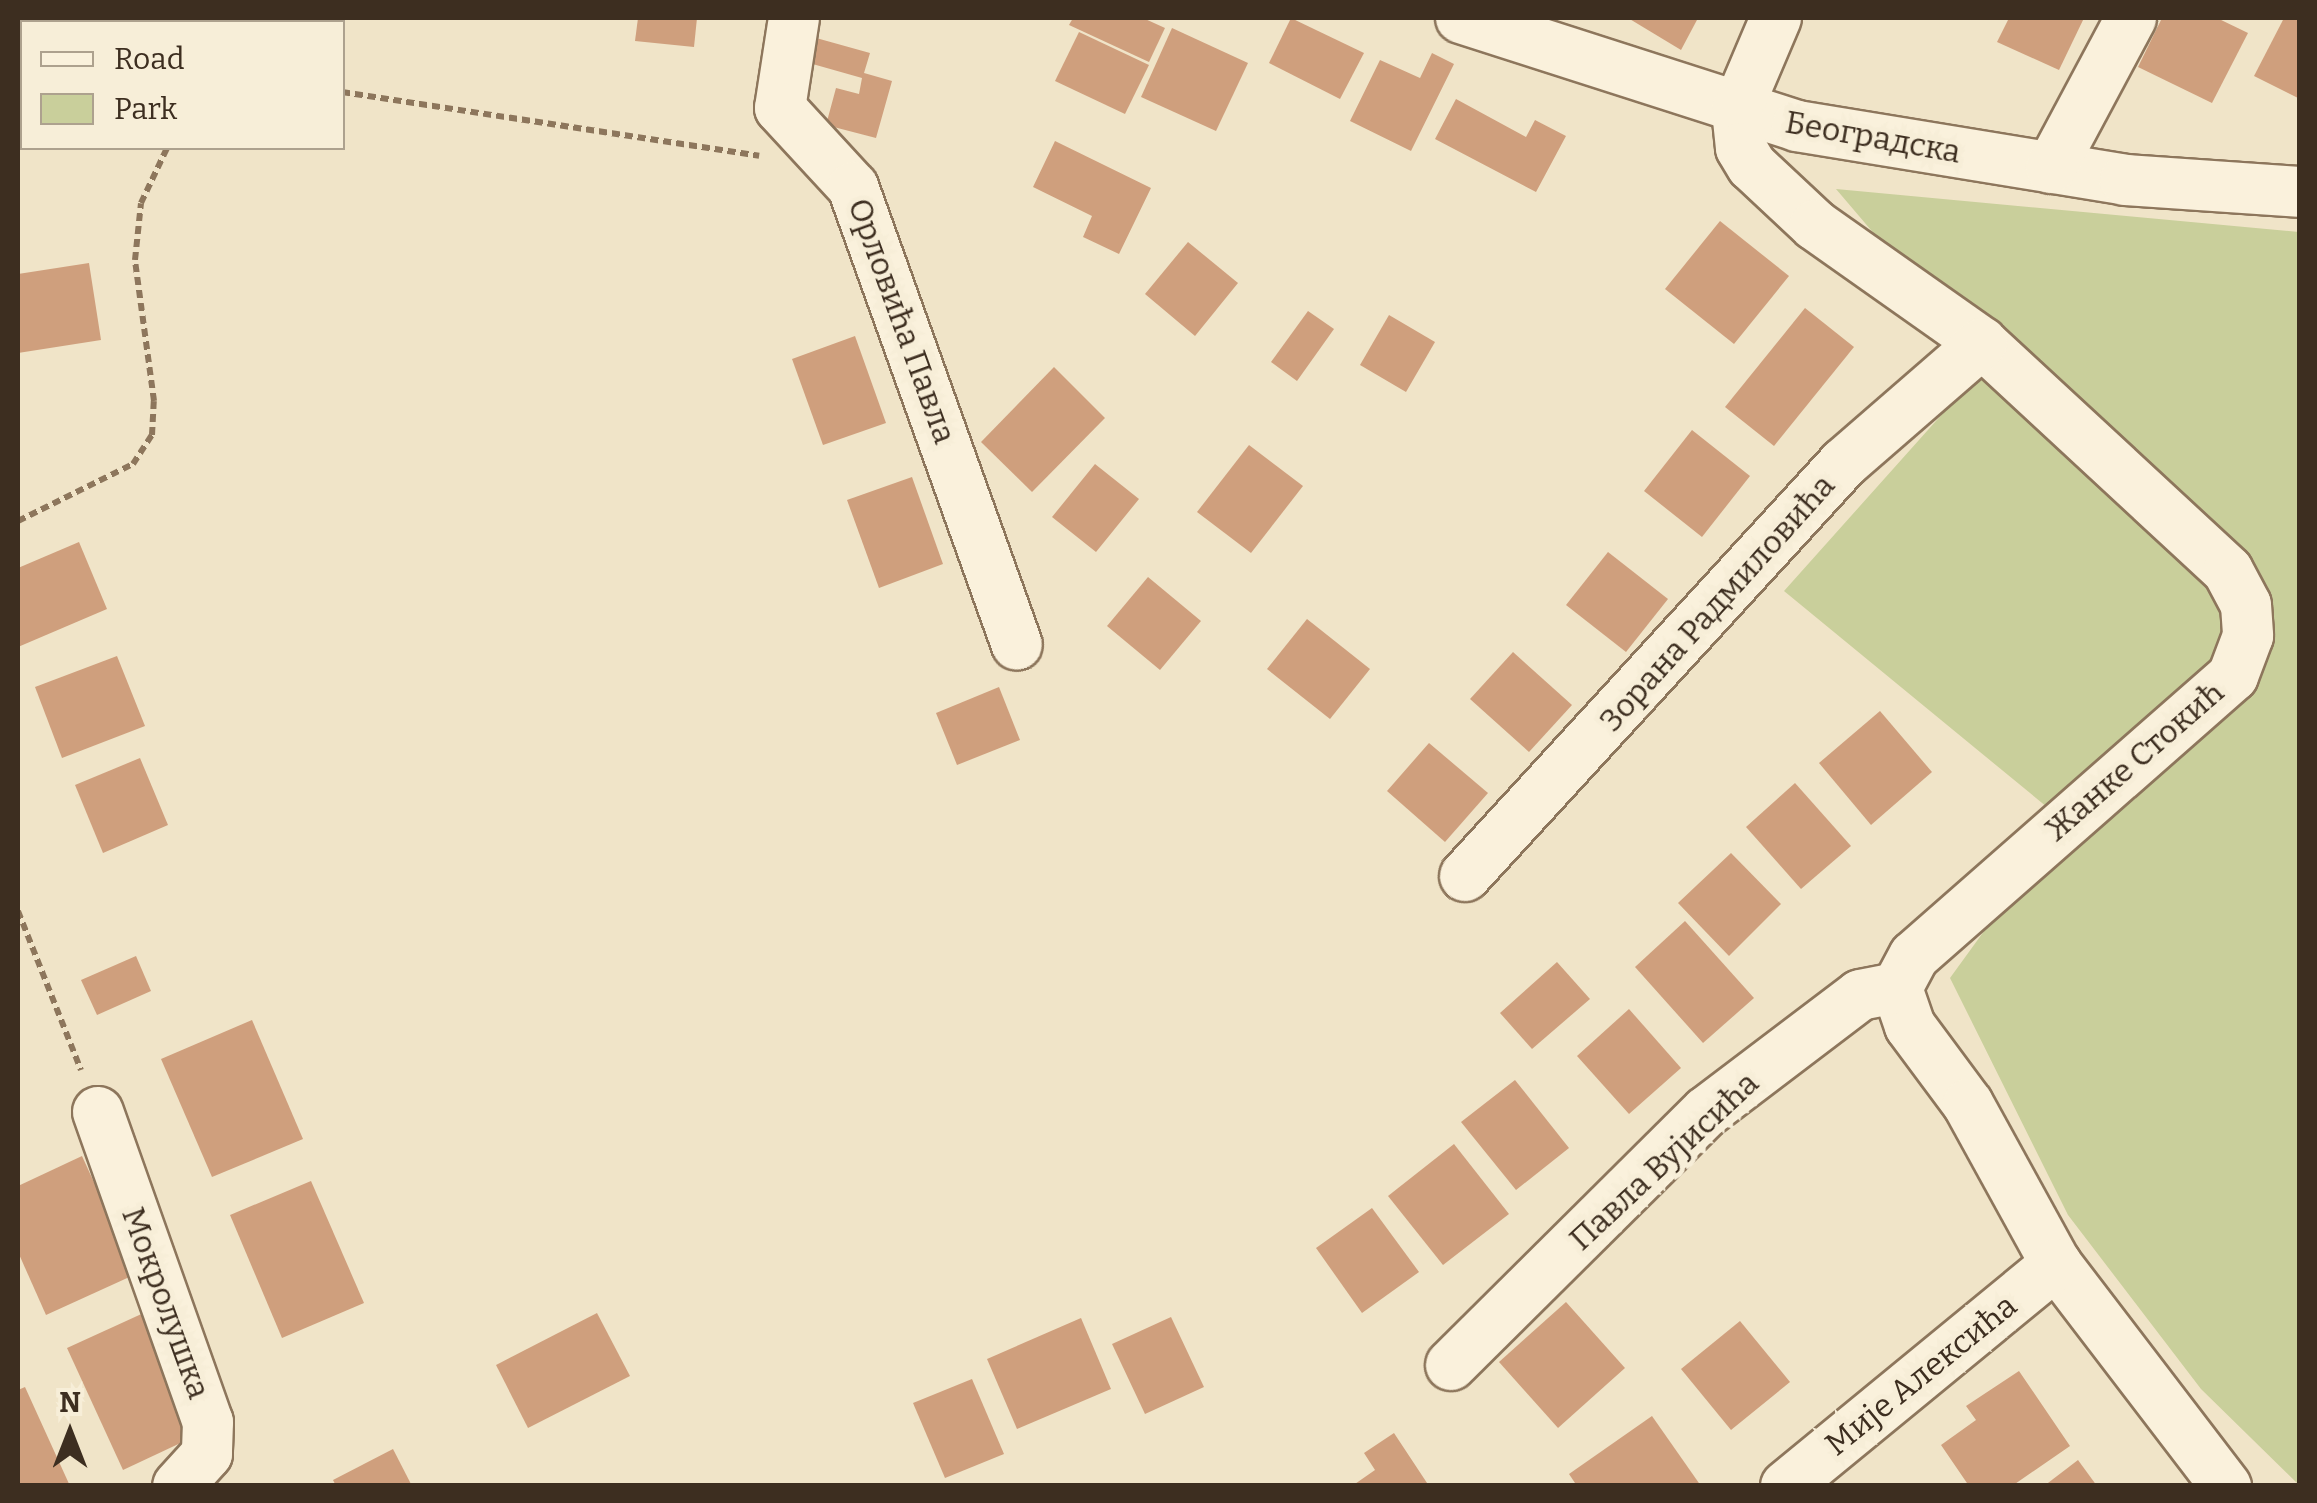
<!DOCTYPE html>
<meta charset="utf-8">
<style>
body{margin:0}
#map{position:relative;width:2317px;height:1503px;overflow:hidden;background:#f0e4c8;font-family:Bitter,serif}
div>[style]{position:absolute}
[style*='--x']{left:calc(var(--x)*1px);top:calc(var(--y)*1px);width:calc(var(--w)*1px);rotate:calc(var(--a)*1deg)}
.green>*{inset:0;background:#c9cf9b}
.building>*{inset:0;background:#cf9f7d}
.path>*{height:6px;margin-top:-3px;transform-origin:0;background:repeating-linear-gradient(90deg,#8d765c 0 8px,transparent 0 13px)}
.roads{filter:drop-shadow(2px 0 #8d765c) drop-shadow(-2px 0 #8d765c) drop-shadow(0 2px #8d765c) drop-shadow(0 -2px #8d765c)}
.minor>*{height:50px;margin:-25px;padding:0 25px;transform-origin:25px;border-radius:25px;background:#faf1dc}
span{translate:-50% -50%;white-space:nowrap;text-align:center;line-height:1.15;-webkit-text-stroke:10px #f7eed8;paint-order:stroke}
.street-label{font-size:32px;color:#3d2e20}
.frame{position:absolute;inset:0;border:20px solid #3d2e20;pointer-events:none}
.legend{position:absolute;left:20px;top:20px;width:325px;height:130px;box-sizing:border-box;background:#f7eed8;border:2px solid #ada18e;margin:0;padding:12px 18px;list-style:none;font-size:30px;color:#3d2e20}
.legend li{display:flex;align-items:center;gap:20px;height:50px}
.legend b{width:50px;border:2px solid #ada18e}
.north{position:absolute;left:20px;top:1383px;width:100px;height:100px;-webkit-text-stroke:8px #f7eed8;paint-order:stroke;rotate:0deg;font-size:28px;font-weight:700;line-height:40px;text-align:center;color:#3d2e20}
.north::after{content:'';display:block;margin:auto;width:35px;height:45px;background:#3d2e20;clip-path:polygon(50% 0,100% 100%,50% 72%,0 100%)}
</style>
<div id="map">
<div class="green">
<div style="clip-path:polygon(1836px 189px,2299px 232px,2299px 1485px,2201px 1389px,2068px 1215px,1950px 978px,2064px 821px,1784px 591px,1986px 365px)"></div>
</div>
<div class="building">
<div style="clip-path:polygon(638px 18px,697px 18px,694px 47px,635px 41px)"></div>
<div style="clip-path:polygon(1073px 18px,1143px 18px,1165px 28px,1149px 62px,1069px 25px)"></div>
<div style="clip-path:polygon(1291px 18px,1364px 53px,1340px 99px,1269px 63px)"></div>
<div style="clip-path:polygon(1628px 18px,1698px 18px,1681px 50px)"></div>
<div style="clip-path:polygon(2009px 18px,2084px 18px,2059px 70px,1997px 42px)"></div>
<div style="clip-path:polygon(2162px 18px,2217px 18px,2248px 33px,2212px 103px,2138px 67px)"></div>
<div style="clip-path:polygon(2284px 18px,2300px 18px,2300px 99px,2254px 76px)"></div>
<div style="clip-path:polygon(1172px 28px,1248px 63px,1216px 131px,1141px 97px)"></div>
<div style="clip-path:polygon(1079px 32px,1149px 65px,1125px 114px,1055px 81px)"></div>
<div style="clip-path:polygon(809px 36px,870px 53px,864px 73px,892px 81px,876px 138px,826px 125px,836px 88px,859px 94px,862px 78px,802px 61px)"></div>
<div style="clip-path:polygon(1432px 53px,1454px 64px,1411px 151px,1350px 121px,1380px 60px,1420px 78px)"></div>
<div style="clip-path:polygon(1456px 99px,1526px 137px,1535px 120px,1566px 136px,1536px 192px,1435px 139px)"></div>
<div style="clip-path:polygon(1055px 141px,1151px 188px,1119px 254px,1083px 237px,1092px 216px,1033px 187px)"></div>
<div style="clip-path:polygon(1720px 221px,1789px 276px,1734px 344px,1665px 289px)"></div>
<div style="clip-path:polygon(1188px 242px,1238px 283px,1195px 336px,1145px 294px)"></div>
<div style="clip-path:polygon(89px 263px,101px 340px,18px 353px,18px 274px)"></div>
<div style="clip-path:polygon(1805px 308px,1854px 347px,1774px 446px,1725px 407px)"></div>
<div style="clip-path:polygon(1308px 311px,1334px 329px,1297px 381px,1271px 362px)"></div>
<div style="clip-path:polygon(1389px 315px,1435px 342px,1406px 392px,1360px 365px)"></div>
<div style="clip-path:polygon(855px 336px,886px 423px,823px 445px,792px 359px)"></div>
<div style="clip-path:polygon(1054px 367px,1105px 418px,1032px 492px,981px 442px)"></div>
<div style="clip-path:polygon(1692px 430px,1750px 476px,1702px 537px,1644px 491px)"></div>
<div style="clip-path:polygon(1249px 445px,1303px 486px,1251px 553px,1197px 512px)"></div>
<div style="clip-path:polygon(1095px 464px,1139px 499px,1096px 552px,1052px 517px)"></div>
<div style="clip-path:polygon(912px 477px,943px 564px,879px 588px,847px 500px)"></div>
<div style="clip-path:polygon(79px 542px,107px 609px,18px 647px,18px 568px)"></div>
<div style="clip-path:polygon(1608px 552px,1668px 599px,1626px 652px,1566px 605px)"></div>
<div style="clip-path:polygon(1148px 577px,1201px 621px,1160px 670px,1107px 626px)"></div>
<div style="clip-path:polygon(1307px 619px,1370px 669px,1330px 719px,1267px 669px)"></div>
<div style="clip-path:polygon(1513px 652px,1572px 705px,1529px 752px,1470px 699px)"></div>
<div style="clip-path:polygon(117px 656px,145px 726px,62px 758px,35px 687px)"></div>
<div style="clip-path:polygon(999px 687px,1020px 740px,957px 765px,936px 713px)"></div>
<div style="clip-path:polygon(1880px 711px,1932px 772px,1871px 825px,1819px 763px)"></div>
<div style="clip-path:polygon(1429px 743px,1488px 793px,1445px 842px,1387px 791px)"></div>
<div style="clip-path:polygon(140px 758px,168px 825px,103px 853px,75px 785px)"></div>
<div style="clip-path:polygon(1795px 783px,1851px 846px,1801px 889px,1746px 827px)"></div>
<div style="clip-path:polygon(1731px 853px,1781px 904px,1729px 956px,1678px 903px)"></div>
<div style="clip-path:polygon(1685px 921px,1754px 998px,1703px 1043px,1635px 967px)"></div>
<div style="clip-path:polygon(136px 956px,151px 991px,97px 1015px,81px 980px)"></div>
<div style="clip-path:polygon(1557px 962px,1590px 999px,1532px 1049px,1500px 1013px)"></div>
<div style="clip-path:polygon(1629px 1009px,1681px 1068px,1629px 1114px,1577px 1056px)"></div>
<div style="clip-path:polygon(252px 1020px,303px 1139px,212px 1177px,161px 1059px)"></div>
<div style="clip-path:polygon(1515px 1080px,1569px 1148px,1516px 1190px,1461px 1122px)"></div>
<div style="clip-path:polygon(1454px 1144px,1509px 1214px,1443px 1265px,1388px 1196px)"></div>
<div style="clip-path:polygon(82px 1156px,136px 1274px,46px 1315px,18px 1252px,18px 1186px)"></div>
<div style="clip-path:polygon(311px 1181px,364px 1303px,282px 1338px,230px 1215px)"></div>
<div style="clip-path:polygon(1372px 1208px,1419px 1272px,1362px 1313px,1316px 1248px)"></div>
<div style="clip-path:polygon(1566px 1302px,1625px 1368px,1558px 1428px,1499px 1362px)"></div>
<div style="clip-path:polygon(148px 1311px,204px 1432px,123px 1470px,67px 1348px)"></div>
<div style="clip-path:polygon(597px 1313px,630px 1376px,528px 1428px,496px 1365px)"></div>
<div style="clip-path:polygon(1171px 1317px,1204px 1387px,1145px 1414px,1112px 1344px)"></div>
<div style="clip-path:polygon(1081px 1318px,1111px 1389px,1017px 1429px,987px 1359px)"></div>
<div style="clip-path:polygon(1740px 1321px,1790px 1382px,1731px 1430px,1681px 1369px)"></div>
<div style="clip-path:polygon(2019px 1371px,2070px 1446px,2012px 1486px,1969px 1486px,1941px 1445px,1976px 1420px,1966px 1406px)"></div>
<div style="clip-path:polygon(972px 1379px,1004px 1454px,945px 1478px,913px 1403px)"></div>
<div style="clip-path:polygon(25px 1387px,70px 1486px,18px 1486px,18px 1390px)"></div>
<div style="clip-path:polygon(1652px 1416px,1701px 1486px,1577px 1486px,1569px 1474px)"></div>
<div style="clip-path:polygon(1394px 1433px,1429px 1486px,1352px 1486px,1375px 1470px,1364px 1453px)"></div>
<div style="clip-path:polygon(393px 1449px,412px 1486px,336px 1486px,333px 1480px)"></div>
<div style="clip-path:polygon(2078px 1460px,2097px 1486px,2044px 1486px)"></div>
</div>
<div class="path">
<div style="--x:342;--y:92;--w:422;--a:8.7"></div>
<div style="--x:18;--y:521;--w:128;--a:-26.4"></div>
<div style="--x:133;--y:464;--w:35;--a:-57"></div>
<div style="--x:152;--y:435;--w:34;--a:-87"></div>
<div style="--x:154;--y:401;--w:142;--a:-97.7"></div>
<div style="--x:135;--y:260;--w:57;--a:-84"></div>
<div style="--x:141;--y:203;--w:61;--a:-64.7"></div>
<div style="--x:18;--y:911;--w:171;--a:68.4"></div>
</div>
<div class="roads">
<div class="minor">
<div style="--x:794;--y:18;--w:91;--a:98.8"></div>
<div style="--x:780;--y:108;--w:108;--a:47.3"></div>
<div style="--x:853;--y:187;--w:486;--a:70.3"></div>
<div style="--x:1461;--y:18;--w:353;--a:17.8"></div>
<div style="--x:1797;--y:126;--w:332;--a:9.3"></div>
<div style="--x:2125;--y:180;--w:175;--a:3.9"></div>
<div style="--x:1776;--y:18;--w:100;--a:113"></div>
<div style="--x:1737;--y:110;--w:38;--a:84"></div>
<div style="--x:1741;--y:148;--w:21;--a:59"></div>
<div style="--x:1752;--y:166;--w:86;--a:43.1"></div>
<div style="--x:1815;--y:225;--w:204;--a:35.2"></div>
<div style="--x:1982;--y:343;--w:335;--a:42.8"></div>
<div style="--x:2228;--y:571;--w:38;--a:62"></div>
<div style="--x:2246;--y:605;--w:31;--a:86"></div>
<div style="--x:2248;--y:636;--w:43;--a:110.6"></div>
<div style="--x:2233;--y:676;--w:424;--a:138.7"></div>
<div style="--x:1914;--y:956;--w:36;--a:118"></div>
<div style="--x:1897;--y:988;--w:40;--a:71.1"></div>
<div style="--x:1910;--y:1026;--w:97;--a:53.4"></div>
<div style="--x:1968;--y:1104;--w:183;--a:61.2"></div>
<div style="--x:2056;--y:1264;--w:280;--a:52.6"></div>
<div style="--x:2051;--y:168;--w:170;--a:-61.9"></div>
<div style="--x:1465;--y:876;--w:561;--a:-47.46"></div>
<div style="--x:1844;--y:463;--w:183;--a:-41"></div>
<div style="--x:98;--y:1112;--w:329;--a:70.5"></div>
<div style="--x:208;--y:1422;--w:32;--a:92"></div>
<div style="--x:207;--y:1454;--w:43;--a:132.2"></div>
<div style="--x:1451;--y:1365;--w:359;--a:-44.8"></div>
<div style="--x:1706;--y:1112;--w:193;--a:-37.2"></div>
<div style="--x:1860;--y:995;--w:38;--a:-11"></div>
<div style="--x:1786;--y:1486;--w:350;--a:-39.4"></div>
</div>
</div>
<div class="street-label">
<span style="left:1873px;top:137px;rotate:10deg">Београдска</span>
<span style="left:902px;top:321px;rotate:70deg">Орловића Павла</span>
<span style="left:1717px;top:603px;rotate:-48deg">Зорана Радмиловића</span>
<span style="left:2134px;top:761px;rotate:-41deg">Жанке Стокић</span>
<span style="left:1664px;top:1161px;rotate:-43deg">Павла Вујисића</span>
<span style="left:166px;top:1303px;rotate:70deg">Мокролушка</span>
<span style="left:1921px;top:1375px;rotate:-39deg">Мије Алексића</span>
</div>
<div class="frame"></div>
<ul class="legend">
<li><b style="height:12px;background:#faf1dc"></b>Road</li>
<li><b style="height:28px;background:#c9cf9b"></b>Park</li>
</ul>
<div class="north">N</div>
</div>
